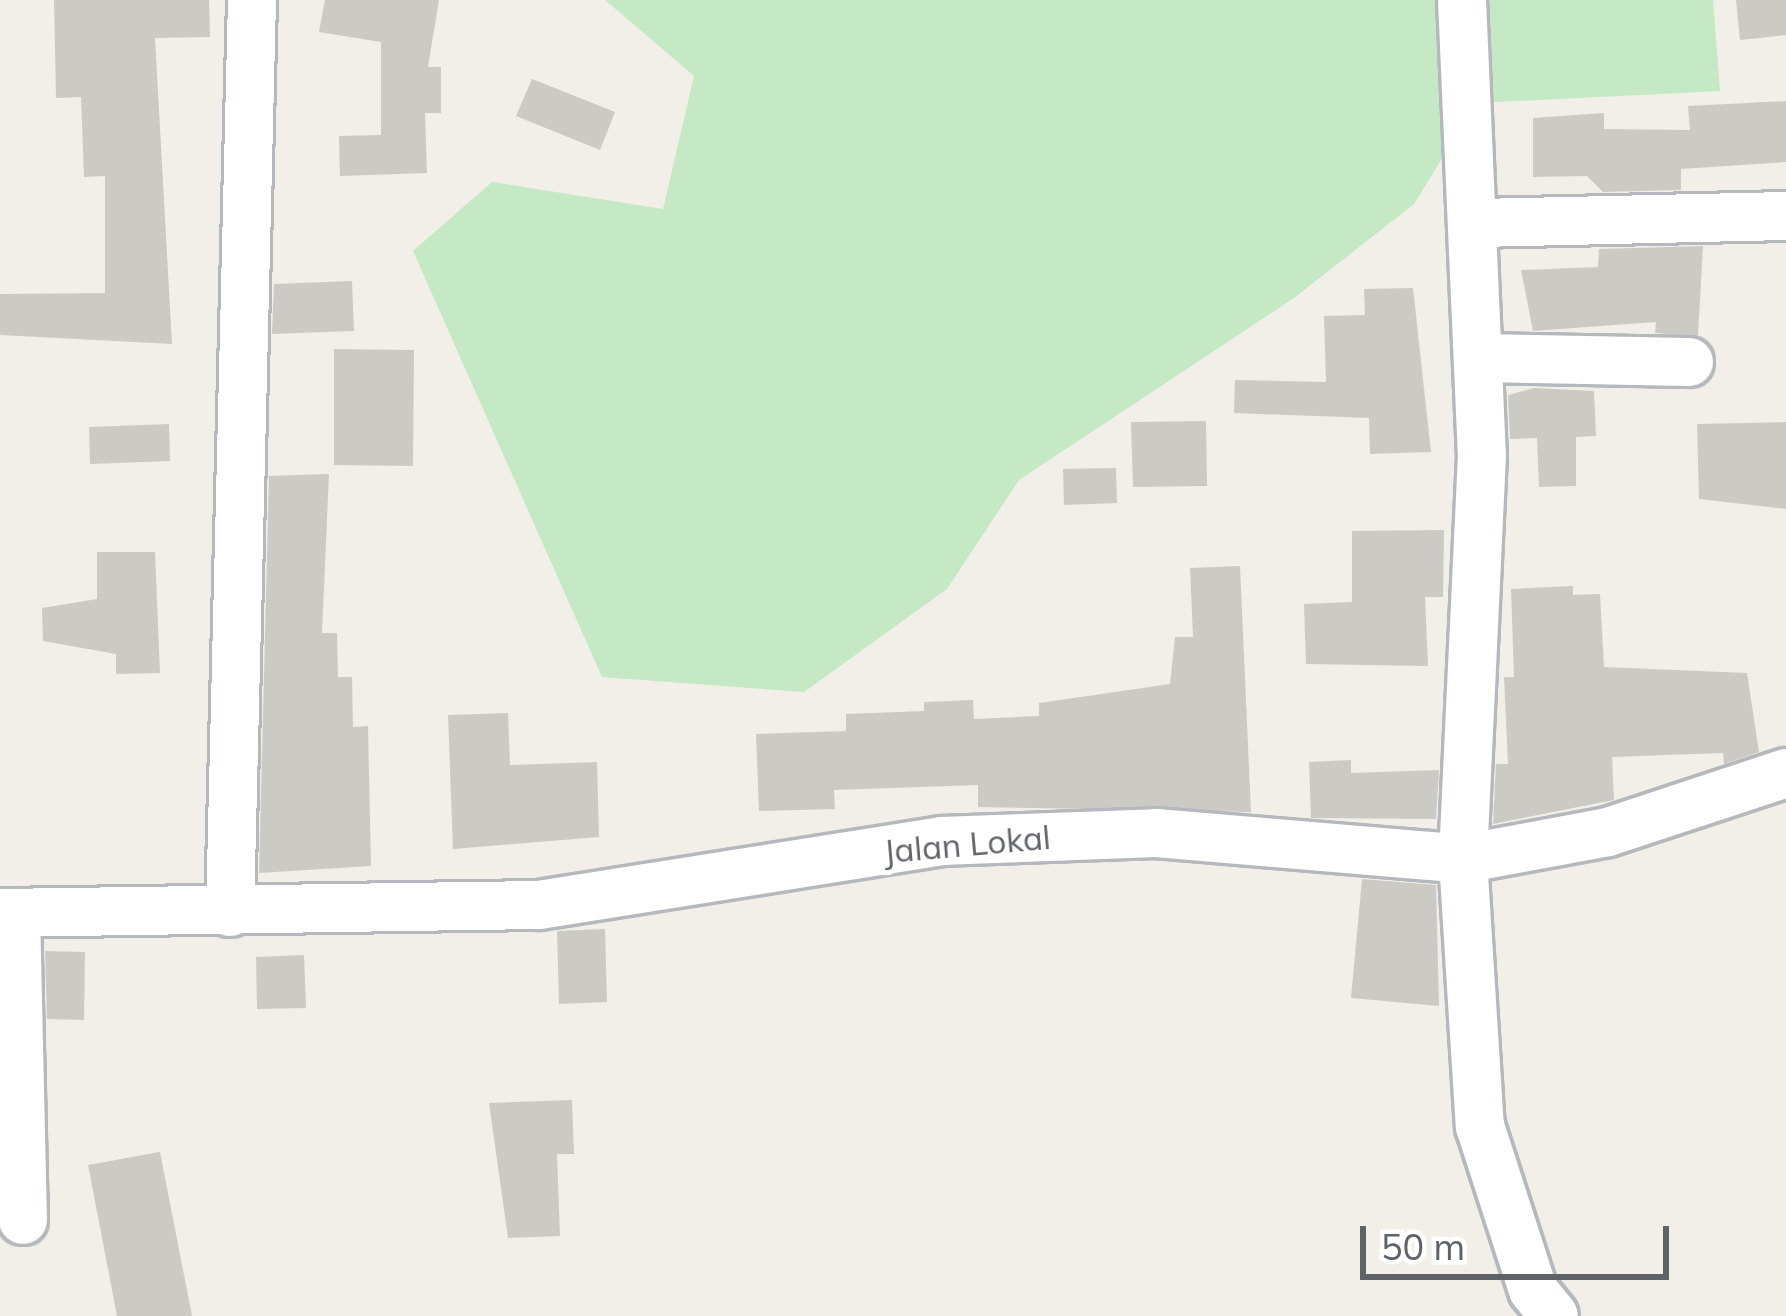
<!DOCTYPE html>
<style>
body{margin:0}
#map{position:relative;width:1786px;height:1316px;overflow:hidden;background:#f1efe8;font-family:Mulish,sans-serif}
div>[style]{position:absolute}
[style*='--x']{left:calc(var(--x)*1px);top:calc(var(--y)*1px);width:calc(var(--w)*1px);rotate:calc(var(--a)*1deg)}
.green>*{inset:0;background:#c5e8c5}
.building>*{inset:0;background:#cccac5}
.roads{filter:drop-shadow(3px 0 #b5b8bc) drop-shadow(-3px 0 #b5b8bc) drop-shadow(0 3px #b5b8bc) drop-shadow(0 -3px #b5b8bc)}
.minor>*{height:48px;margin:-24px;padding:0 24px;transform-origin:24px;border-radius:24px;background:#fff}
span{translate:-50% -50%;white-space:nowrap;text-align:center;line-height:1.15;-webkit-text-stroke:10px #fff;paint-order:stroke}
.street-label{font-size:33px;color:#5f6368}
.scale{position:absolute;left:1360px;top:1226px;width:309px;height:54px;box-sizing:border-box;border:6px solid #5f6368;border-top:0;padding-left:15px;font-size:36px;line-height:42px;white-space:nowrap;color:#5f6368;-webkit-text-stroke:9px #fff;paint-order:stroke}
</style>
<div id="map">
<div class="green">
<div style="clip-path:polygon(605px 0,1713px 0,1720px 91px,1476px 103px,1414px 204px,1294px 298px,1019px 480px,947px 589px,804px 692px,602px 677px,413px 251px,492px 182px,663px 209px,694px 76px)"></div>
</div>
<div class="building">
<div style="clip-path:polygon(54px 0,209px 0,210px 37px,155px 38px,172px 344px,0 335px,0 294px,105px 293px,105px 176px,84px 177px,81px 97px,56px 98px)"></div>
<div style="clip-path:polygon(325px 0,439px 0,428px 67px,441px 67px,441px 113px,425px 113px,427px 173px,340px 176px,339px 136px,381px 135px,381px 42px,319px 32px)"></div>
<div style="clip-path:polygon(1736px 0,1786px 0,1786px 35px,1740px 40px)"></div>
<div style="clip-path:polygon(532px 79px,615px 112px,600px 150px,516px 116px)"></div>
<div style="clip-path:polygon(1786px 101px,1786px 162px,1681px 169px,1681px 190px,1603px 192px,1587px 176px,1533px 177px,1533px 118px,1604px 113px,1604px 129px,1690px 130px,1688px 106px)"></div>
<div style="clip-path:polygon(1703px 246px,1698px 336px,1655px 333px,1656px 322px,1533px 331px,1521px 270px,1598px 267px,1599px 249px)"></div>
<div style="clip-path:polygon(352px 281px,354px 331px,272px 334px,274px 284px)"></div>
<div style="clip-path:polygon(1413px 288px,1431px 452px,1370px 454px,1369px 418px,1234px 413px,1235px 380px,1326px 382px,1324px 316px,1365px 315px,1364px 289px)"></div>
<div style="clip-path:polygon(334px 349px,414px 350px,413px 466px,334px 465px)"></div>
<div style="clip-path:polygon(1534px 388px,1594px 391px,1596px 436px,1576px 437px,1576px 486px,1539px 487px,1537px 438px,1510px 439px,1508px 395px)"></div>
<div style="clip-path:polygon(1206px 421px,1207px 486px,1133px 487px,1131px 422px)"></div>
<div style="clip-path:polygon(1786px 422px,1786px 509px,1699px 499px,1697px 424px)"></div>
<div style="clip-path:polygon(169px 424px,170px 461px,90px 464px,89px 427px)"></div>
<div style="clip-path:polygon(1116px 468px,1117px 503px,1064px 505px,1063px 469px)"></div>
<div style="clip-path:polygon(329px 474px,322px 633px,337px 633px,338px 677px,352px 677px,353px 727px,368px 726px,371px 866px,259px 873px,269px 476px)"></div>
<div style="clip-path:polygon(1444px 530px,1443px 597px,1425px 597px,1428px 666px,1306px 664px,1304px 604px,1352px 602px,1352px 531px)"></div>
<div style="clip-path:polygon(97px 552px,155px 552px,160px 673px,116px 674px,116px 654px,43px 641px,42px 608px,97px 599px)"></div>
<div style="clip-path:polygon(1240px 566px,1251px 812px,978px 807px,978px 785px,834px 790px,835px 809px,759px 811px,756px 734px,846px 731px,846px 714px,924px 711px,924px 702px,973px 700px,974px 719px,1039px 716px,1039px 703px,1170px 684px,1175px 637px,1193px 637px,1190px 568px)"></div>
<div style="clip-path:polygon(1573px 586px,1573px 595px,1600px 594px,1604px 667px,1747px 673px,1759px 752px,1724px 764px,1723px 753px,1612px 757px,1614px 800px,1493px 824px,1496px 764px,1508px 764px,1504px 677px,1514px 677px,1511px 589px)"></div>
<div style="clip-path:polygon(508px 713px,510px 765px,597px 762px,599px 837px,453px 849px,448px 715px)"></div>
<div style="clip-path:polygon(1351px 760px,1351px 773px,1439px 770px,1436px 819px,1311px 818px,1309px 762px)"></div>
<div style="clip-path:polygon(1362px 879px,1436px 885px,1439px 1006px,1351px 998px)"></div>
<div style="clip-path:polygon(605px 929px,607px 1002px,559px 1004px,557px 931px)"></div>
<div style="clip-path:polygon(45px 951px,85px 952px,84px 1020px,47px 1019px)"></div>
<div style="clip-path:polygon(304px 955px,306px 1008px,257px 1009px,256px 957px)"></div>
<div style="clip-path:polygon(572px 1100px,574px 1154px,557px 1154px,560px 1236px,508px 1238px,489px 1103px)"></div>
<div style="clip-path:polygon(160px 1152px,192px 1316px,117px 1316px,88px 1165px)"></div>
</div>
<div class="roads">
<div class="minor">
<div style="--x:1462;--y:0;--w:455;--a:87.5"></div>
<div style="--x:1482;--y:455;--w:404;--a:92.7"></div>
<div style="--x:1463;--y:859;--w:268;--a:86.4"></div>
<div style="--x:1480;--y:1126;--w:172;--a:72.1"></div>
<div style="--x:1533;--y:1290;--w:33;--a:51"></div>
<div style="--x:1478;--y:223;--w:308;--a:-1.3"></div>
<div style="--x:1480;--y:358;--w:209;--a:1.1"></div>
<div style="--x:230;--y:912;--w:912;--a:-88.62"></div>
<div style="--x:0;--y:913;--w:539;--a:-0.85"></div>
<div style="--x:539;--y:905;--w:407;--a:-9"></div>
<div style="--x:941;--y:841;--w:215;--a:-2.1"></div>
<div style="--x:1156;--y:833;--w:308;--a:4.8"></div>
<div style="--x:1463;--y:859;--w:147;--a:-10.5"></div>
<div style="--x:1608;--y:832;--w:188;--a:-18.3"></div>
<div style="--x:16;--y:913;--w:307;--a:88.7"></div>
</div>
</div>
<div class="street-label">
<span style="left:967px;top:844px;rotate:-5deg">Jalan Lokal</span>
</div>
<div class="scale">50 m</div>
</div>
